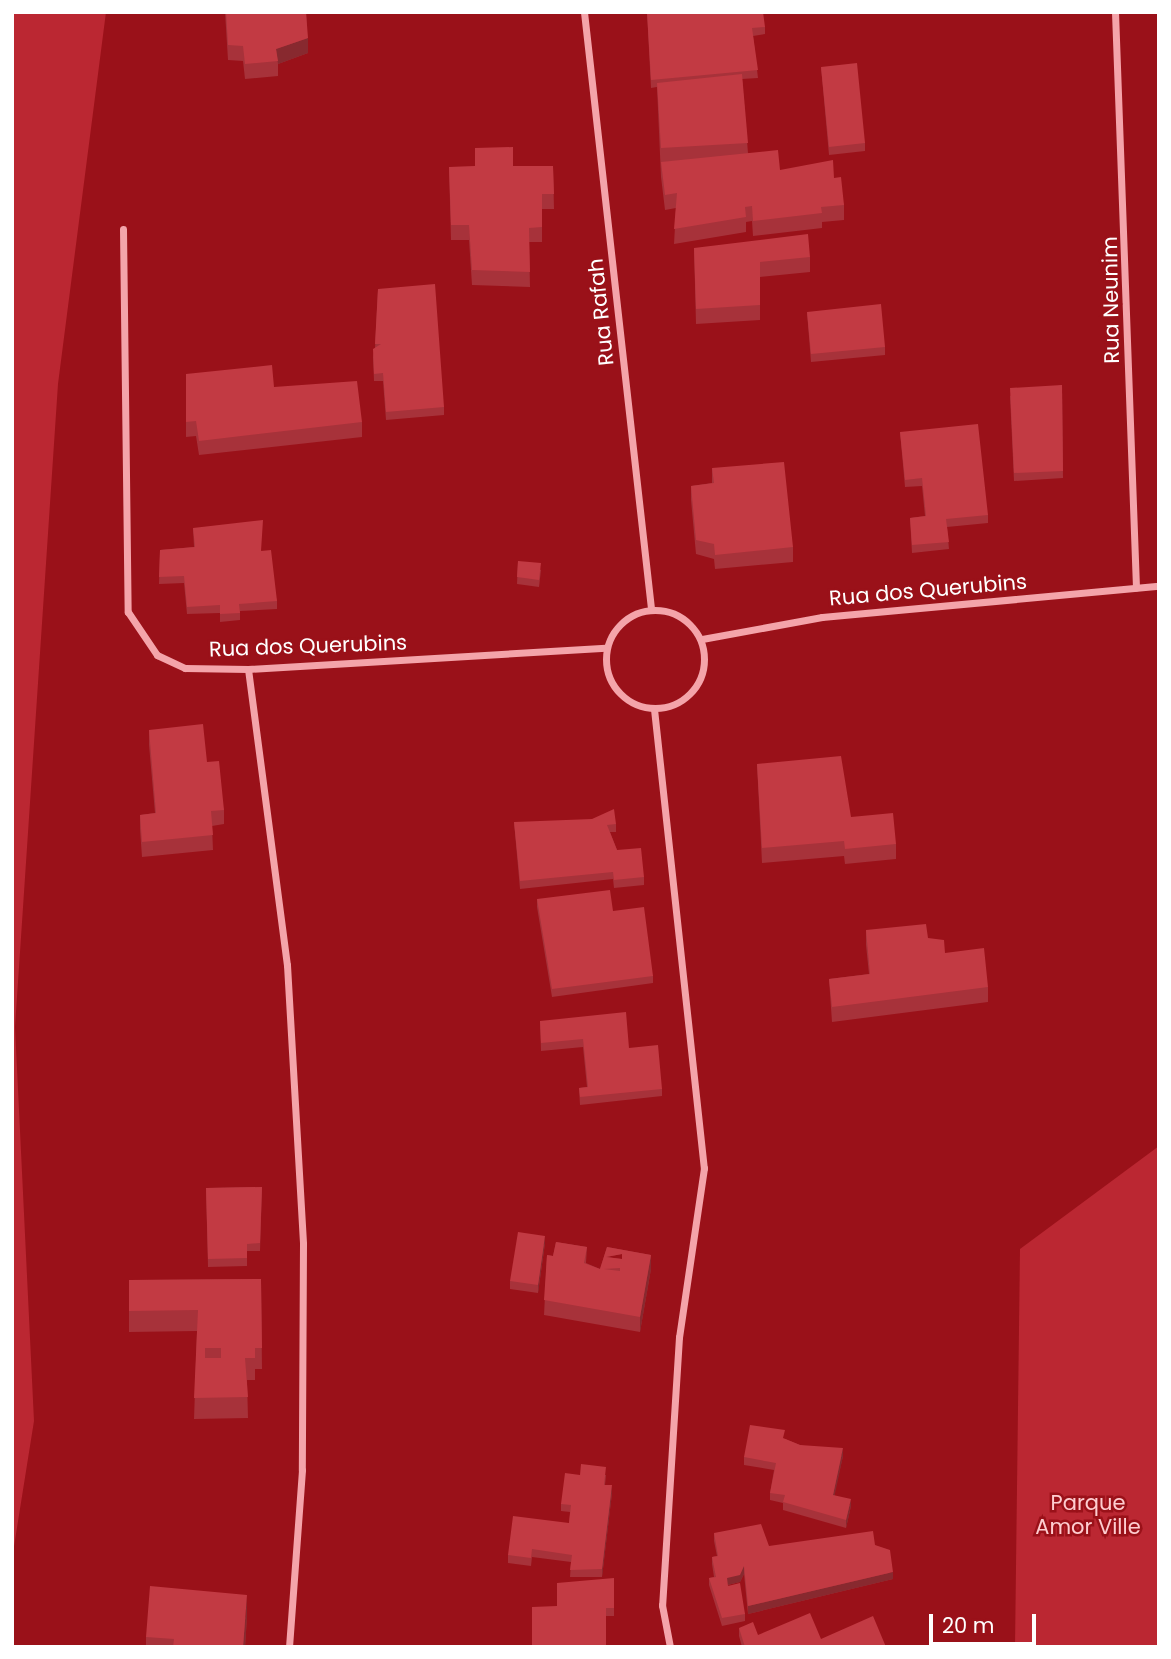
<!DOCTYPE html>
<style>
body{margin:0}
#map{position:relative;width:1171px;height:1659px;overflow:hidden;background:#9a1119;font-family:Poppins,sans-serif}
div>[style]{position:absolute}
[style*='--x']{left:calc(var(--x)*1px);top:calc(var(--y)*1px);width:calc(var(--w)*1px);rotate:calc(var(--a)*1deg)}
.green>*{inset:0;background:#bb2732}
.street>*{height:7px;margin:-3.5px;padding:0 3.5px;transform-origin:3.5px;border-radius:3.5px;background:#f4a4aa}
.street>.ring{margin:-3.5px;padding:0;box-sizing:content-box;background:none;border:7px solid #f4a4aa;border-radius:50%}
.wall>*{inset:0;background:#a7323a}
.shaded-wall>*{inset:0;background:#88292f}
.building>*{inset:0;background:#c23a43}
span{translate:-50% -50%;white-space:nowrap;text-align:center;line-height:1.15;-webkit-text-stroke:5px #9a1119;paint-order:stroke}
.street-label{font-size:21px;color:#fff}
.park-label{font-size:21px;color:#fecdd0}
.frame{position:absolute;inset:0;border:14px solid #fff;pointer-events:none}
.scale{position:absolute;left:929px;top:1614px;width:107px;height:32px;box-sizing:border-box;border:4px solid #fff;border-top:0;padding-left:9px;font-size:21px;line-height:24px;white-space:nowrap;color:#fff;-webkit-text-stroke:5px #9a1119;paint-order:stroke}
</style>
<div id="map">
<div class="green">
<div style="clip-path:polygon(12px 12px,106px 12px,58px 384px,15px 1027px,34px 1421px,12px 1559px)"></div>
<div style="clip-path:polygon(1159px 1146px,1159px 1647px,1015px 1647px,1020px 1249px)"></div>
</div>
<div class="street">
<div style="--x:584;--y:12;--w:600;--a:83.59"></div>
<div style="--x:1115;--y:12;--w:576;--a:87.91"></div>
<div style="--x:123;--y:229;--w:383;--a:89.3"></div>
<div style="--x:128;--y:612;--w:52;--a:56"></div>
<div style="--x:157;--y:655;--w:31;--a:25"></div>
<div style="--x:185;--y:668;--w:63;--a:0.9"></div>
<div style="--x:248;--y:669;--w:358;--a:-3.4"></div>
<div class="ring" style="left:606px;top:610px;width:91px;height:91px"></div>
<div style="--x:702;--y:639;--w:122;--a:-10.4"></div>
<div style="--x:822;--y:617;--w:338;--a:-5.3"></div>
<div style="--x:248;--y:669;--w:299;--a:82.5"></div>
<div style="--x:287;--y:965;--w:279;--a:86.7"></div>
<div style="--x:303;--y:1244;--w:226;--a:90.3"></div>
<div style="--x:302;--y:1470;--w:177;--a:94.2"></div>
<div style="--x:654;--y:709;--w:462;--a:83.8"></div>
<div style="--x:704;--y:1168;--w:171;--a:98.4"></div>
<div style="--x:679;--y:1337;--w:269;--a:93.6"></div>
<div style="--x:662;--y:1605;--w:43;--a:79.2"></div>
</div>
<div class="wall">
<div style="clip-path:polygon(225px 12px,306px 12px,308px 53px,278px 64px,278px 76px,245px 79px,243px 61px,228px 60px)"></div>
<div style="clip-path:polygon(647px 12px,765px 27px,765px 34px,753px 36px,758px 78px,742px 79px,748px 153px,780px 170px,834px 178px,844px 205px,844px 220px,822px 222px,822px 228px,753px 236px,752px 221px,746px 222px,746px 232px,674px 244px,676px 208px,665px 210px,661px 177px,657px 87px,651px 88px)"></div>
<div style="clip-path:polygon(821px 67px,865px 143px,865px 151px,829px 155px)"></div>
<div style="clip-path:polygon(553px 166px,554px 209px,542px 209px,542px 242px,529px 242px,530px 287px,472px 285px,469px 240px,451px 240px,449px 167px)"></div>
<div style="clip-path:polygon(694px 248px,810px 257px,810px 272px,760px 277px,760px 320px,696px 324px)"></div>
<div style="clip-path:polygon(378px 289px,444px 407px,444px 415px,386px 420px,383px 381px,374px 381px,373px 357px,375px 348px)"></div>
<div style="clip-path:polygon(807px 312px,885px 347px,885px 355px,811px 362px)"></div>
<div style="clip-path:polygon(186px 374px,274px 387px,362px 422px,362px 437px,199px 455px,196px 436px,186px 437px)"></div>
<div style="clip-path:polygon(1062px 385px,1063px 478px,1014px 481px,1010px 396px)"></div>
<div style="clip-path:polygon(900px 432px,988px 515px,988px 523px,947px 527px,949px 549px,912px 553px,910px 518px,925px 516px,922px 486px,905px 487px)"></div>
<div style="clip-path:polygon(712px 468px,793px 547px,793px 562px,715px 569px,714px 559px,696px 554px,691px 500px,691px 486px,712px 483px)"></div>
<div style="clip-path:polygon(193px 528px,262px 551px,277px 601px,277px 609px,240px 611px,240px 620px,220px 622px,220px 613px,187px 614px,184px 583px,159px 584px,160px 550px,194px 547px)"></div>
<div style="clip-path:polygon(518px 561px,541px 570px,539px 587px,517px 584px)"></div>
<div style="clip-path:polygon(149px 730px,207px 762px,224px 810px,224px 824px,212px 826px,213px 850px,142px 857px,140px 829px,140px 815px,155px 813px,149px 745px)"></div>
<div style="clip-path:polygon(757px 764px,851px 817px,896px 844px,896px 859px,845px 864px,844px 856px,762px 863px)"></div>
<div style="clip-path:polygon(514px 822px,616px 824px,616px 832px,610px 832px,617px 850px,644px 877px,644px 885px,614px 888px,613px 879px,520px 889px)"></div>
<div style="clip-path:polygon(537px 899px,613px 911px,653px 976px,653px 983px,552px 997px,537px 907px)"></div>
<div style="clip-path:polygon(866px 930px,945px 953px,988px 987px,988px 1002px,832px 1022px,829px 979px,869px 974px,866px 945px)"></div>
<div style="clip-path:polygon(540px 1021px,629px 1048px,662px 1089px,662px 1096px,580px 1105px,579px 1088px,587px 1087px,583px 1047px,541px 1051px)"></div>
<div style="clip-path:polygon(262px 1187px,260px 1251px,247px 1251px,247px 1266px,208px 1267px,206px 1188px)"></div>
<div style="clip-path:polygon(evenodd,556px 1242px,587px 1247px,586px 1263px,600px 1269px,607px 1247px,651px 1255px,651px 1269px,640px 1332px,544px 1315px,547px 1255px,553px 1256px,556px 1242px,622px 1254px,622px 1259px,606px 1257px,622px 1254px)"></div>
<div style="clip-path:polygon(545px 1243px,538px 1293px,510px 1289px,510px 1281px)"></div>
<div style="clip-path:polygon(261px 1279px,262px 1369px,255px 1369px,255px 1380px,247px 1380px,248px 1418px,194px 1419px,197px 1331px,129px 1332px,129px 1280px)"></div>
<div style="clip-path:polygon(785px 1439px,800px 1445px,843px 1456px,834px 1495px,851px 1506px,846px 1528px,783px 1510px,783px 1503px,770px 1500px,770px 1493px,774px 1470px,744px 1465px,744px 1457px)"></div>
<div style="clip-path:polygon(580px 1475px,606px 1475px,605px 1485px,612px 1493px,602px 1577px,570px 1577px,571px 1562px,532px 1557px,531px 1566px,508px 1563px,508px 1555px,569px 1523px,570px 1512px,561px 1511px,561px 1504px)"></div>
<div style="clip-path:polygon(714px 1533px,769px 1546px,875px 1545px,893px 1579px,748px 1614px,744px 1574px,740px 1582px,728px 1585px,745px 1614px,745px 1621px,722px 1626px,709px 1585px,709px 1578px,714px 1577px,712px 1564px,712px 1557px,717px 1556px,714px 1541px)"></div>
<div style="clip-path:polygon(614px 1578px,614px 1616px,606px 1616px,557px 1606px)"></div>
<div style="clip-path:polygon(247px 1617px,245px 1647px,146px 1647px,146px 1637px)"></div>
<div style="clip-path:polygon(739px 1628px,758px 1635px,886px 1647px,742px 1647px,739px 1636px)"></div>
</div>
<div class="shaded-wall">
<div style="clip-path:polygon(308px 38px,308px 53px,278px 64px,276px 49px)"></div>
<div style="clip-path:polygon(545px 1236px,545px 1243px,538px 1293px,538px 1285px)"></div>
<div style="clip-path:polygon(651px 1255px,651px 1269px,640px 1332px,640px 1317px)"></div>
<div style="clip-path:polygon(843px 1448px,843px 1456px,833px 1503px,833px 1495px)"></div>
<div style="clip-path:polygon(612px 1485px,612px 1493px,602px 1577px,602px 1569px)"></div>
<div style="clip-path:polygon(851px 1499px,851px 1506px,846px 1528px,846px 1520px)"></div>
<div style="clip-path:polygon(744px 1566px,744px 1574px,740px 1582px,727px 1585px,727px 1578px)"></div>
<div style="clip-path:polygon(893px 1572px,893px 1579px,748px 1614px,748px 1606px)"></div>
<div style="clip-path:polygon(247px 1595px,247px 1617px,245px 1647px,243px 1647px)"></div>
</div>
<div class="building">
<div style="clip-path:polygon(226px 12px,306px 12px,308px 38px,276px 49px,278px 61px,245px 64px,243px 46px,228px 45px)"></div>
<div style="clip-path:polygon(647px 12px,763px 12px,765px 27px,752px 28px,758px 70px,651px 80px)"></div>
<div style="clip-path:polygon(857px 63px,865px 143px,829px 147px,821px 67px)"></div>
<div style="clip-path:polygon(742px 74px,748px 143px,661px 148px,657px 83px)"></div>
<div style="clip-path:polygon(513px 147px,513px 166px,553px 166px,554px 194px,542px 194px,542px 227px,529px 228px,530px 272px,472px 270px,469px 225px,451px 225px,449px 167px,475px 166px,475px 148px)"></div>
<div style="clip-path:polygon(778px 150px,780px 170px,833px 160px,834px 178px,841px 177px,844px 205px,821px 207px,822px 213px,753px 221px,752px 206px,745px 207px,746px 217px,674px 229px,677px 193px,665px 195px,661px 162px)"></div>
<div style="clip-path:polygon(808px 234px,810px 257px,760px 262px,760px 305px,696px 309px,694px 248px)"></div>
<div style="clip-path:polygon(435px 284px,444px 407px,386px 412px,383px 373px,374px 374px,373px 349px,381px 344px,375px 344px,378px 289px)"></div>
<div style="clip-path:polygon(881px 304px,885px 347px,811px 354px,807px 312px)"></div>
<div style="clip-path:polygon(272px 365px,274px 387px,357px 381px,362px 422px,199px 441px,196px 421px,186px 422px,186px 374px)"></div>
<div style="clip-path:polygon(1062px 385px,1063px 471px,1014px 473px,1010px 388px)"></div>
<div style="clip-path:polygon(978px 424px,988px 515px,946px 519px,949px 542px,912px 545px,910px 518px,926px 516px,922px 478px,905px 480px,900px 432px)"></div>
<div style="clip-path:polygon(784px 462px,793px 547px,715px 555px,714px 544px,696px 540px,691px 486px,714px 483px,712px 468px)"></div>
<div style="clip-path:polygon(263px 520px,261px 551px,271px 550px,277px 601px,239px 604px,240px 613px,220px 614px,220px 605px,187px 607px,184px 576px,159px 577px,160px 550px,195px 547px,193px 528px)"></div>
<div style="clip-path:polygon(518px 561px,541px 563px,539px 580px,517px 577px)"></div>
<div style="clip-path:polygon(203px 724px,207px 762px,219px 761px,224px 810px,211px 811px,213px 835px,142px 842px,140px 815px,156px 813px,149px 730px)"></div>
<div style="clip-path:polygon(841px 756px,851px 817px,893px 813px,896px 844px,845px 849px,844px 841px,762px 848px,757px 764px)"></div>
<div style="clip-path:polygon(614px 809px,616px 824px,607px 825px,617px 850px,641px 848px,644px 877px,614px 880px,613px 872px,520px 881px,514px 822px,592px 819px)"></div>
<div style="clip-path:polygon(610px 890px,613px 911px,644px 907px,653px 976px,552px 989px,537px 899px)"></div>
<div style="clip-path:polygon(926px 924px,928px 938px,944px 940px,945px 953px,984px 948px,988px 987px,832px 1007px,829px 979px,870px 974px,866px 930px)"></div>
<div style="clip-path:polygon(626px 1012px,629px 1048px,658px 1045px,662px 1089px,580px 1097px,579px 1088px,588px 1087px,583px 1039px,541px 1043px,540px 1021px)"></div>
<div style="clip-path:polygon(262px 1187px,260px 1243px,247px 1244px,247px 1258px,208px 1259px,206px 1188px)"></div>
<div style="clip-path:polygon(518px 1232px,545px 1236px,538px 1285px,510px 1281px)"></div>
<div style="clip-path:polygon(evenodd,556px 1242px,587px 1247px,584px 1263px,600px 1269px,607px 1247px,651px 1255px,640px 1317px,544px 1300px,547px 1255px,553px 1256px,556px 1242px,622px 1254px,622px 1259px,606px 1257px,622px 1254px,556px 1242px,620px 1268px,620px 1271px,604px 1269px,620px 1268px)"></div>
<div style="clip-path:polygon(evenodd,261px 1279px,262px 1348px,255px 1348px,255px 1358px,245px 1358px,248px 1397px,194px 1398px,198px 1310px,129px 1311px,129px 1280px,261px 1279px,205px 1348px,221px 1348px,221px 1358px,205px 1358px,205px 1348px)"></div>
<div style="clip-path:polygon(750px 1425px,785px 1430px,783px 1438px,800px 1445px,843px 1448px,833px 1495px,851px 1499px,846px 1520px,783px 1502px,785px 1495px,770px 1493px,776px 1463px,744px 1457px)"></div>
<div style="clip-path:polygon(581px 1464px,606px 1467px,604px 1485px,612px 1485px,602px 1569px,570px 1570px,572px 1555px,532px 1549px,531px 1558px,508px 1555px,513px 1516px,569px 1523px,571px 1505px,561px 1504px,565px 1473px,580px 1475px)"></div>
<div style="clip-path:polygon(761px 1524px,769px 1546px,873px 1531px,875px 1545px,890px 1550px,893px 1572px,748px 1606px,744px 1566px,740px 1575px,727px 1578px,728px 1586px,740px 1583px,745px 1614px,722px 1618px,709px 1578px,716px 1577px,712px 1557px,718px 1556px,714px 1533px)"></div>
<div style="clip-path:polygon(614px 1578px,614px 1608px,606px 1608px,606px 1647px,532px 1647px,532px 1607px,557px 1606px,557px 1583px)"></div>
<div style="clip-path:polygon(150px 1586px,247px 1595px,243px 1647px,173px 1647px,174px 1639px,146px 1637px)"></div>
<div style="clip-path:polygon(810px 1613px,821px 1639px,873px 1616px,886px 1647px,745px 1647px,739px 1628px,753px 1622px,758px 1635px)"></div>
</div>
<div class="street-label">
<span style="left:1111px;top:300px;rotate:-91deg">Rua Neunim</span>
<span style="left:601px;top:312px;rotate:-96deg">Rua Rafah</span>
<span style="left:928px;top:590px;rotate:-5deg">Rua dos Querubins</span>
<span style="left:308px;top:646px;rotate:-2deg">Rua dos Querubins</span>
</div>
<div class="park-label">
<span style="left:1088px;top:1515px">Parque<br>Amor Ville</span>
</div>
<div class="frame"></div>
<div class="scale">20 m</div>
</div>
